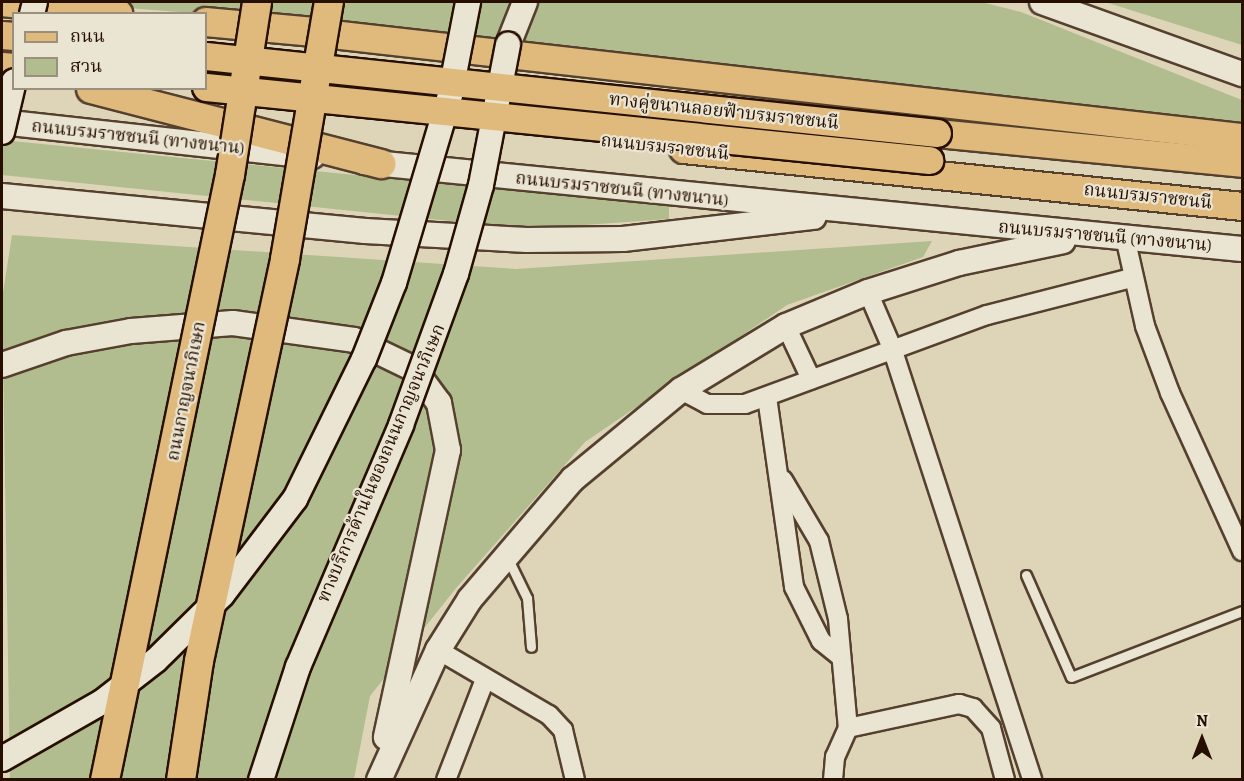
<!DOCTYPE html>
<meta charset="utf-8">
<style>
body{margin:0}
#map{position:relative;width:1244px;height:781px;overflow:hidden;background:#ded5b9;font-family:Alegreya,"Noto Serif Thai",serif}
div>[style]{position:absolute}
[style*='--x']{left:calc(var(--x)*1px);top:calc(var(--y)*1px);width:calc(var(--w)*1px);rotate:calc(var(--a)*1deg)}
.green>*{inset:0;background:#b1bd8f}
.roads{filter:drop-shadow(2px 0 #55402e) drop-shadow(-2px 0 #55402e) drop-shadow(0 2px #55402e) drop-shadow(0 -2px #55402e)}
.service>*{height:9px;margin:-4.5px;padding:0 4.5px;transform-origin:4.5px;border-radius:4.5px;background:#eae4d2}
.minor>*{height:18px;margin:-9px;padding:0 9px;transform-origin:9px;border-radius:9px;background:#eae4d2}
.secondary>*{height:24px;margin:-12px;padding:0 12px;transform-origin:12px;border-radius:12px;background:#eae4d2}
.primary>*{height:27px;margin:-13.5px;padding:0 13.5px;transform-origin:13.5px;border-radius:13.5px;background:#dfba7c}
.trunk>*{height:28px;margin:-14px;padding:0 14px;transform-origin:14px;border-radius:14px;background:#dfba7c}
.bridges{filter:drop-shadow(2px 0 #270f00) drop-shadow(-2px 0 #270f00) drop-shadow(0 2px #270f00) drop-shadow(0 -2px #270f00)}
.secondary-bridge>*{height:24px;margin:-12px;padding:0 12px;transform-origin:12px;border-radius:12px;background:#eae4d2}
.primary-bridge>*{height:27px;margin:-13.5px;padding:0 13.5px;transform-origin:13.5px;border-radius:13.5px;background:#dfba7c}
.trunk-bridge>*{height:28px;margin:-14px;padding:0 14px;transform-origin:14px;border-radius:14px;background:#dfba7c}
span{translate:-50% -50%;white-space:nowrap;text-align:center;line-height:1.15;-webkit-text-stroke:4.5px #eae4d2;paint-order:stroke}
.street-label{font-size:18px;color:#270f00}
.frame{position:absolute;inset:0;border:3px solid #270f00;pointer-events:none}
.legend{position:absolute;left:12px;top:12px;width:195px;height:78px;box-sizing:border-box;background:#eae4d2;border:2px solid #9c8f7e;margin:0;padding:8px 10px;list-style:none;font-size:18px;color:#270f00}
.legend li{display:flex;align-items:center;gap:12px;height:30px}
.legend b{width:30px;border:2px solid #9c8f7e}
.north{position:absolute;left:1172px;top:709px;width:60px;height:60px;-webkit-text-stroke:4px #eae4d2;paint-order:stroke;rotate:0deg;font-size:16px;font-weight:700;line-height:24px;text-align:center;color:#270f00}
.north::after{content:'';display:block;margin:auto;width:21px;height:27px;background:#270f00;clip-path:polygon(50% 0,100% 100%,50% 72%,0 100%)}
</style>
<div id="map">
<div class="green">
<div style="clip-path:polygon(49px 2px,981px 2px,1021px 12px,1242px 100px,1242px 127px,206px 14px)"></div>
<div style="clip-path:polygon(1105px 2px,1242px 2px,1242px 45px)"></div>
<div style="clip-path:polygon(2px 140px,669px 206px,669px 219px,528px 229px,2px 175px)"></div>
<div style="clip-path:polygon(12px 235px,516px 269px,932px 241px,923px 257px,787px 305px,585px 442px,457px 587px,370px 696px,354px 779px,10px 780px,2px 299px)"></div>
</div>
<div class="roads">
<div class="service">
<div style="--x:507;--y:557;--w:46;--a:64"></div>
<div style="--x:527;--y:598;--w:49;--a:85.3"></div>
<div style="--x:1026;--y:575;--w:111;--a:66.2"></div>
<div style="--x:1071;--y:677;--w:183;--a:-21.1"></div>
</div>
<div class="minor">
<div style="--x:1125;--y:237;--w:91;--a:77.3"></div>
<div style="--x:1145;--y:326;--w:72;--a:69.5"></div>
<div style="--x:1170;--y:393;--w:174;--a:65.5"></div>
<div style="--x:868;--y:292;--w:61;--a:66.8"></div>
<div style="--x:892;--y:348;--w:454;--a:72"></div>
<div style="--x:786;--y:326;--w:59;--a:64.7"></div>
<div style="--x:681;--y:390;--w:30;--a:28"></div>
<div style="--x:707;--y:404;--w:38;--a:0"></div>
<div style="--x:745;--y:404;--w:258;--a:-20.2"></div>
<div style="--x:987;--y:315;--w:149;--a:-14.4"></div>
<div style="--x:767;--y:397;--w:192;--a:81.9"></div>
<div style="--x:794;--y:587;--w:60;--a:63.4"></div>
<div style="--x:821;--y:641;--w:26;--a:39"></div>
<div style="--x:783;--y:480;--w:71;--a:59.5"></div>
<div style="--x:819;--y:541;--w:80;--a:76.3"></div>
<div style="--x:838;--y:619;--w:109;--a:84.8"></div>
<div style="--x:848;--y:728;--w:32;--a:114"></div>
<div style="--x:835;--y:757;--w:23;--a:95"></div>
<div style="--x:438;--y:650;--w:129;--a:30.4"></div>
<div style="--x:549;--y:715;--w:21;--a:47"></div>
<div style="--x:563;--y:730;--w:51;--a:76.5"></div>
<div style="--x:848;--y:728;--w:114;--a:-12.2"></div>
<div style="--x:959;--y:704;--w:15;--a:16"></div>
<div style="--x:973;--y:708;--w:27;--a:48"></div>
<div style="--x:991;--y:728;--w:54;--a:74.9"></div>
<div style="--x:446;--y:780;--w:105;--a:-68.8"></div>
</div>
<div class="secondary">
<div style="--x:1042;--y:2;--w:213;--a:19.8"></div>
<div style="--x:508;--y:45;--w:46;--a:-68.4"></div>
<div style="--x:2;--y:122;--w:312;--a:6.3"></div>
<div style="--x:364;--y:162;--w:882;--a:5.66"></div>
<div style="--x:2;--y:196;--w:365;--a:5.5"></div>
<div style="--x:365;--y:231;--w:162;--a:3.2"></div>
<div style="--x:527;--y:240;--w:96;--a:-0.6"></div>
<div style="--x:623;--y:239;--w:192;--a:-6.6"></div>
<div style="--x:2;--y:365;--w:68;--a:-19"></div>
<div style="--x:66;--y:343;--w:66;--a:-10.5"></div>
<div style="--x:131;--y:331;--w:102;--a:-4.5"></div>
<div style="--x:233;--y:323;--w:122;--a:8"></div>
<div style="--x:354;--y:340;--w:67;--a:25.8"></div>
<div style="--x:414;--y:369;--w:42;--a:53.7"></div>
<div style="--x:439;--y:403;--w:48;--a:79.2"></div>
<div style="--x:448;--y:450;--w:294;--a:102.2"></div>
<div style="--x:379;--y:780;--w:143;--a:-65.6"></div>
<div style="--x:438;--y:650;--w:60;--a:-57.9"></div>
<div style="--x:470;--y:599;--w:158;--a:-49.4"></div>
<div style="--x:573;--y:479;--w:140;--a:-39.5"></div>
<div style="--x:681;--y:390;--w:123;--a:-31.4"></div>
<div style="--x:786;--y:326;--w:89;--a:-22.5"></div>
<div style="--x:868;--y:292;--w:96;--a:-17.7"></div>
<div style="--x:959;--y:263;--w:106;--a:-11.9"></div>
</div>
<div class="primary">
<div style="--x:314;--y:32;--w:934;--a:6.46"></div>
<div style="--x:2;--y:35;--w:12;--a:5"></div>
<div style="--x:2;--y:66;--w:12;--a:5"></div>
<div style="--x:937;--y:133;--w:306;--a:5.6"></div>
<div style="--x:683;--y:149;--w:562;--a:5.82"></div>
</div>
<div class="trunk">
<div style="--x:2;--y:2;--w:117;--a:5.9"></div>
<div style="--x:206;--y:22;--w:108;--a:5.3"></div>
<div style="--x:91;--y:89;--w:300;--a:14.5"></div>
</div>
</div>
<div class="bridges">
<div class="secondary-bridge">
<div style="--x:32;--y:14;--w:12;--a:-76"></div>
<div style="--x:2;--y:132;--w:52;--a:-76.8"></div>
<div style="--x:2;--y:759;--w:115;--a:-29.7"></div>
<div style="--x:102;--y:702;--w:68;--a:-37.9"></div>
<div style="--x:156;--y:660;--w:93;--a:-44.6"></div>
<div style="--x:222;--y:595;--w:121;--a:-52.8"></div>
<div style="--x:295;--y:499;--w:156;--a:-63.8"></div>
<div style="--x:364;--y:359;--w:82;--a:-68.5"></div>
<div style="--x:394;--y:283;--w:196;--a:-73.4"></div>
<div style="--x:450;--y:95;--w:95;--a:-79"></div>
<div style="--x:261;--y:780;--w:119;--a:-71.9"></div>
<div style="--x:298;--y:667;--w:263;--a:-66.9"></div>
<div style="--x:401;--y:425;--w:161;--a:-70"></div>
<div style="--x:456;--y:274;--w:92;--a:-74.3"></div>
<div style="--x:481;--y:185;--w:143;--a:-79.1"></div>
</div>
<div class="primary-bridge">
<div style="--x:206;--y:56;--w:735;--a:6.01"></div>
<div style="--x:206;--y:87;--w:727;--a:5.77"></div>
</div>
<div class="trunk-bridge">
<div style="--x:105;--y:780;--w:618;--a:-78.33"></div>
<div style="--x:230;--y:175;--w:175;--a:-81.1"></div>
<div style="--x:181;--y:780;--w:120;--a:-81.4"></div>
<div style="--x:199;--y:661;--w:411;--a:-77.9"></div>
<div style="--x:285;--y:259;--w:261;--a:-80.3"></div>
</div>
</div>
<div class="street-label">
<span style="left:724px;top:111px;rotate:6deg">ทางคู่ขนานลอยฟ้าบรมราชชนนี</span>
<span style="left:138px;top:137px;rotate:6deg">ถนนบรมราชชนนี (ทางขนาน)</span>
<span style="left:665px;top:147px;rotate:6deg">ถนนบรมราชชนนี</span>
<span style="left:622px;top:189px;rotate:6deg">ถนนบรมราชชนนี (ทางขนาน)</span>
<span style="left:1148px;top:196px;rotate:6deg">ถนนบรมราชชนนี</span>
<span style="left:1105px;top:236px;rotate:5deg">ถนนบรมราชชนนี (ทางขนาน)</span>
<span style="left:186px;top:391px;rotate:-79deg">ถนนกาญจนาภิเษก</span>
<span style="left:381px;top:463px;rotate:-67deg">ทางบริการด้านในของถนนกาญจนาภิเษก</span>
</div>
<div class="frame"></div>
<ul class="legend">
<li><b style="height:8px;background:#dfba7c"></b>ถนน</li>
<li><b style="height:16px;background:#b1bd8f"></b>สวน</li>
</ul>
<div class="north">N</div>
</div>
